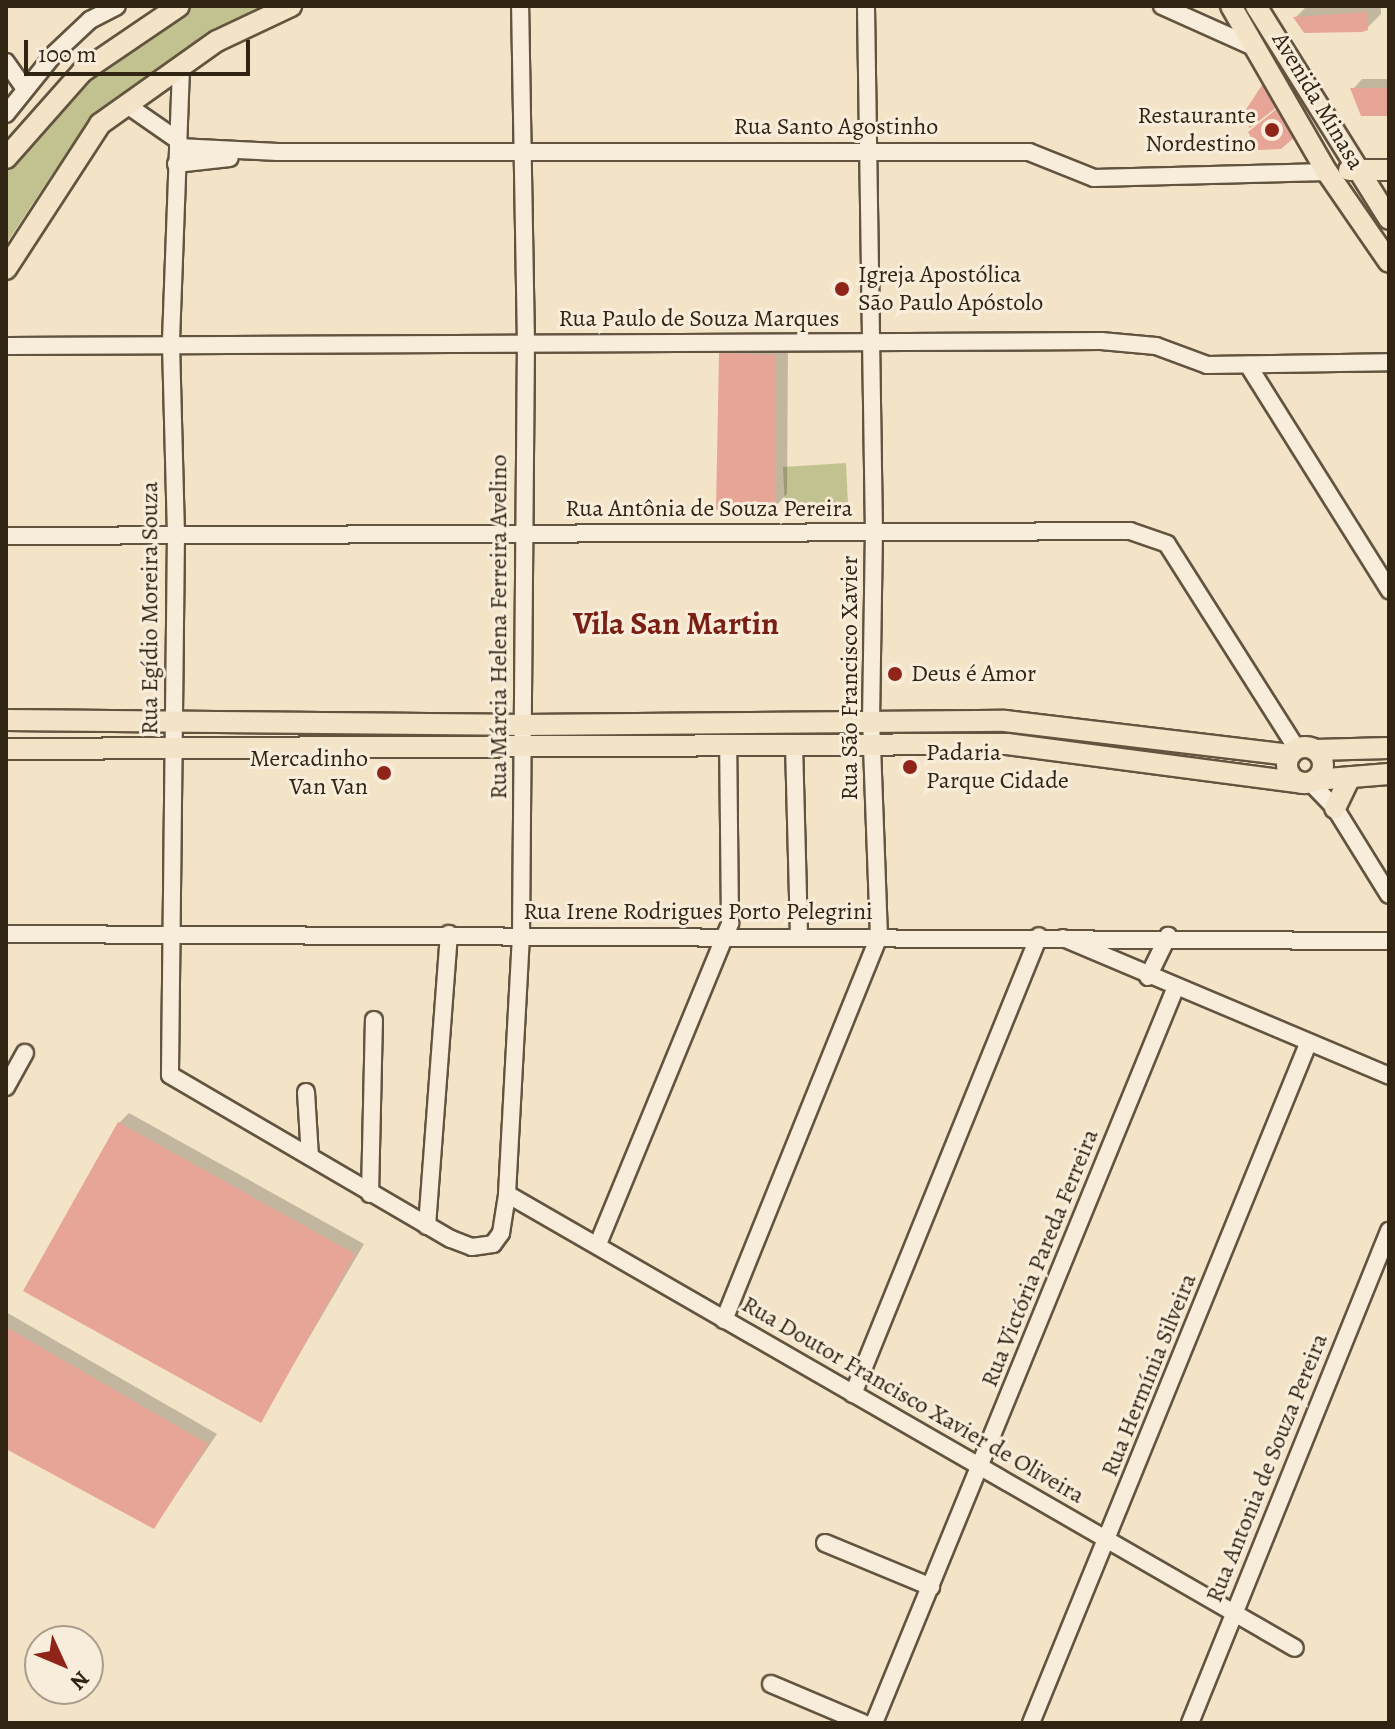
<!DOCTYPE html>
<meta charset="utf-8">
<style>
body{margin:0}
#map{position:relative;width:1395px;height:1729px;overflow:hidden;background:#f4e4c7;font-family:Alegreya,serif}
div>[style]{position:absolute}
[style*='--x']{left:calc(var(--x)*1px);top:calc(var(--y)*1px);width:calc(var(--w)*1px);rotate:calc(var(--a)*1deg)}
.green>*{inset:0;background:#c2c291}
.shadow>*{inset:0;background:#0003}
.building>*{inset:0;background:#e7a598}
.roads{filter:drop-shadow(2px 0 #62543f) drop-shadow(-2px 0 #62543f) drop-shadow(0 2px #62543f) drop-shadow(0 -2px #62543f)}
.minor>*{height:16px;margin:-8px;padding:0 8px;transform-origin:8px;border-radius:8px;background:#f8eddb}
.major>*{height:20px;margin:-10px;padding:0 10px;transform-origin:10px;border-radius:10px;background:#f4e4c7}
.major>.ring{margin:-10px;padding:0;box-sizing:content-box;background:none;border:20px solid #f4e4c7;border-radius:50%}
.dots>*{width:22px;height:22px;translate:-50% -50%;box-sizing:border-box;border:4px solid #f8eddb;border-radius:50%}
span{translate:-50% -50%;white-space:nowrap;text-align:center;line-height:1.15;-webkit-text-stroke:6px #f8eddb;paint-order:stroke}
.street-label{font-size:24px;color:#312412}
.poi-label{font-size:24px;color:#312412}
.right{translate:-100% -50%;text-align:right}
.left{translate:0 -50%;text-align:left}
.district-label{font-size:32px;color:#7a1f14;font-weight:700}
.frame{position:absolute;inset:0;border:8px solid #312412;pointer-events:none}
.north{position:absolute;left:24px;top:1625px;width:80px;height:80px;box-sizing:border-box;background:#f8eddb;border:2px solid #a89d8b;border-radius:50%;rotate:134deg;font-size:22px;font-weight:700;line-height:32px;text-align:center;color:#312412}
.north::after{content:'';display:block;margin:auto;width:28px;height:36px;background:#8f2418;clip-path:polygon(50% 0,100% 100%,50% 72%,0 100%)}
.scale{position:absolute;left:24px;top:40px;width:226px;height:36px;box-sizing:border-box;border:4px solid #312412;border-top:0;padding-left:10px;font-size:24px;line-height:28px;white-space:nowrap;color:#312412;-webkit-text-stroke:6px #f8eddb;paint-order:stroke}
</style>
<div id="map">
<div class="green">
<div style="clip-path:polygon(187px 6px,273px 6px,218px 28px,106px 111px,53px 173px,6px 244px,6px 165px,67px 90px)"></div>
<div style="clip-path:polygon(846px 463px,848px 504px,785px 508px,783px 467px)"></div>
</div>
<div class="shadow">
<div style="clip-path:polygon(1307px 6px,1381px 6px,1381px 14px,1367px 28px,1296px 17px)"></div>
<div style="clip-path:polygon(1362px 79px,1389px 79px,1389px 114px,1353px 89px)"></div>
<div style="clip-path:polygon(734px 341px,788px 342px,787px 494px,774px 508px,721px 354px)"></div>
<div style="clip-path:polygon(129px 1113px,364px 1244px,260px 1421px,119px 1123px)"></div>
<div style="clip-path:polygon(6px 1312px,217px 1434px,154px 1527px,6px 1446px)"></div>
</div>
<div class="building">
<div style="clip-path:polygon(1368px 12px,1368px 30px,1362px 32px,1304px 33px,1293px 17px)"></div>
<div style="clip-path:polygon(1266px 79px,1282px 103px,1250px 128px,1241px 117px)"></div>
<div style="clip-path:polygon(1350px 88px,1389px 88px,1389px 116px,1361px 116px)"></div>
<div style="clip-path:polygon(1279px 107px,1296px 136px,1281px 149px,1258px 150px,1248px 132px)"></div>
<div style="clip-path:polygon(719px 353px,775px 355px,775px 510px,716px 510px)"></div>
<div style="clip-path:polygon(118px 1122px,355px 1254px,261px 1423px,23px 1291px)"></div>
<div style="clip-path:polygon(6px 1327px,208px 1444px,154px 1529px,6px 1449px)"></div>
</div>
<div class="roads">
<div class="minor">
<div style="--x:1162;--y:6;--w:103;--a:24.1"></div>
<div style="--x:6;--y:62;--w:33;--a:55"></div>
<div style="--x:181;--y:68;--w:276;--a:92.1"></div>
<div style="--x:171;--y:344;--w:190;--a:88.5"></div>
<div style="--x:176;--y:534;--w:541;--a:90.64"></div>
<div style="--x:170;--y:1075;--w:325;--a:30.3"></div>
<div style="--x:451;--y:1239;--w:22;--a:21"></div>
<div style="--x:472;--y:1247;--w:21;--a:-8"></div>
<div style="--x:493;--y:1244;--w:14;--a:-54"></div>
<div style="--x:501;--y:1233;--w:39;--a:-81"></div>
<div style="--x:507;--y:1194;--w:258;--a:-86.9"></div>
<div style="--x:521;--y:936;--w:592;--a:-89.52"></div>
<div style="--x:526;--y:344;--w:338;--a:-91"></div>
<div style="--x:127;--y:105;--w:63;--a:34.7"></div>
<div style="--x:6;--y:114;--w:78;--a:-51.2"></div>
<div style="--x:55;--y:53;--w:48;--a:-43.3"></div>
<div style="--x:90;--y:20;--w:30;--a:-27"></div>
<div style="--x:178;--y:147;--w:100;--a:2.9"></div>
<div style="--x:278;--y:152;--w:751;--a:0"></div>
<div style="--x:1029;--y:152;--w:70;--a:21.8"></div>
<div style="--x:1094;--y:178;--w:233;--a:-1.5"></div>
<div style="--x:176;--y:164;--w:54;--a:-6.3"></div>
<div style="--x:6;--y:346;--w:1095;--a:-0.26"></div>
<div style="--x:1101;--y:341;--w:55;--a:5.2"></div>
<div style="--x:1156;--y:346;--w:54;--a:20.4"></div>
<div style="--x:1207;--y:365;--w:182;--a:-0.9"></div>
<div style="--x:1248;--y:365;--w:266;--a:57.9"></div>
<div style="--x:6;--y:536;--w:1124;--a:-0.25"></div>
<div style="--x:1130;--y:531;--w:39;--a:19"></div>
<div style="--x:1167;--y:544;--w:243;--a:57.6"></div>
<div style="--x:794;--y:744;--w:193;--a:88.5"></div>
<div style="--x:1310;--y:782;--w:36;--a:46"></div>
<div style="--x:1335;--y:808;--w:102;--a:58.2"></div>
<div style="--x:6;--y:934;--w:1383;--a:0.29"></div>
<div style="--x:1063;--y:938;--w:354;--a:22.9"></div>
<div style="--x:1148;--y:977;--w:46;--a:-64"></div>
<div style="--x:6;--y:1087;--w:39;--a:-61"></div>
<div style="--x:306;--y:1092;--w:65;--a:86.5"></div>
<div style="--x:370;--y:1194;--w:174;--a:-88.7"></div>
<div style="--x:507;--y:1194;--w:909;--a:29.95"></div>
<div style="--x:427;--y:1226;--w:293;--a:-85.7"></div>
<div style="--x:598;--y:1244;--w:347;--a:-67.6"></div>
<div style="--x:730;--y:923;--w:178;--a:-90.6"></div>
<div style="--x:724;--y:1320;--w:413;--a:-68"></div>
<div style="--x:879;--y:937;--w:216;--a:-92.1"></div>
<div style="--x:871;--y:721;--w:187;--a:-89.1"></div>
<div style="--x:874;--y:534;--w:528;--a:-90.87"></div>
<div style="--x:853;--y:1394;--w:494;--a:-67.9"></div>
<div style="--x:825;--y:1543;--w:115;--a:22.5"></div>
<div style="--x:771;--y:1684;--w:100;--a:23"></div>
<div style="--x:874;--y:1723;--w:793;--a:-67.7"></div>
<div style="--x:1031;--y:1723;--w:733;--a:-67.81"></div>
<div style="--x:1190;--y:1723;--w:531;--a:-67.98"></div>
</div>
<div class="major">
<div style="--x:1231;--y:6;--w:192;--a:60"></div>
<div style="--x:1327;--y:172;--w:109;--a:55.4"></div>
<div style="--x:1256;--y:6;--w:251;--a:58"></div>
<div style="--x:6;--y:158;--w:115;--a:-48.5"></div>
<div style="--x:82;--y:72;--w:117;--a:-34.2"></div>
<div style="--x:1349;--y:170;--w:40;--a:0"></div>
<div style="--x:6;--y:269;--w:173;--a:-57"></div>
<div style="--x:100;--y:124;--w:143;--a:-35.4"></div>
<div style="--x:217;--y:41;--w:82;--a:-25.3"></div>
<div style="--x:6;--y:720;--w:517;--a:0.55"></div>
<div style="--x:523;--y:725;--w:482;--a:-0.5"></div>
<div style="--x:1005;--y:721;--w:287;--a:6.8"></div>
<div class="ring" style="left:1287px;top:747px;width:16px;height:16px"></div>
<div style="--x:6;--y:749;--w:1001;--a:-0.29"></div>
<div style="--x:1007;--y:744;--w:300;--a:7.5"></div>
<div style="--x:1315;--y:750;--w:74;--a:-1.5"></div>
<div style="--x:1315;--y:780;--w:74;--a:-4.6"></div>
<div style="--x:1335;--y:808;--w:34;--a:-64"></div>
</div>
</div>
<div class="dots">
<div style="left:1272px;top:130px;background:#8f2418"></div>
<div style="left:842px;top:289px;background:#8f2418"></div>
<div style="left:895px;top:674px;background:#8f2418"></div>
<div style="left:910px;top:767px;background:#8f2418"></div>
<div style="left:384px;top:773px;background:#8f2418"></div>
</div>
<div class="street-label">
<span style="left:1318px;top:101px;rotate:59deg">Avenida Minasa</span>
<span style="left:836px;top:127px">Rua Santo Agostinho</span>
<span style="left:699px;top:319px">Rua Paulo de Souza Marques</span>
<span style="left:709px;top:509px">Rua Antônia de Souza Pereira</span>
<span style="left:150px;top:608px;rotate:-90deg">Rua Egídio Moreira Souza</span>
<span style="left:499px;top:627px;rotate:-90deg">Rua Márcia Helena Ferreira Avelino</span>
<span style="left:850px;top:678px;rotate:-90deg">Rua São Francisco Xavier</span>
<span style="left:698px;top:912px">Rua Irene Rodrigues Porto Pelegrini</span>
<span style="left:1040px;top:1258px;rotate:-68deg">Rua Victória Pareda Ferreira</span>
<span style="left:1149px;top:1375px;rotate:-68deg">Rua Hermínia Silveira</span>
<span style="left:913px;top:1400px;rotate:30deg">Rua Doutor Francisco Xavier de Oliveira</span>
<span style="left:1267px;top:1468px;rotate:-68deg">Rua Antonia de Souza Pereira</span>
</div>
<div class="poi-label">
<span class="right" style="left:1256px;top:130px">Restaurante<br>Nordestino</span>
<span class="left" style="left:858px;top:289px">Igreja Apostólica<br>São Paulo Apóstolo</span>
<span class="left" style="left:911px;top:674px">Deus é Amor</span>
<span class="left" style="left:926px;top:767px">Padaria<br>Parque Cidade</span>
<span class="right" style="left:368px;top:773px">Mercadinho<br>Van Van</span>
</div>
<div class="district-label">
<span style="left:676px;top:623px">Vila San Martin</span>
</div>
<div class="frame"></div>
<div class="north">N</div>
<div class="scale">100 m</div>
</div>
